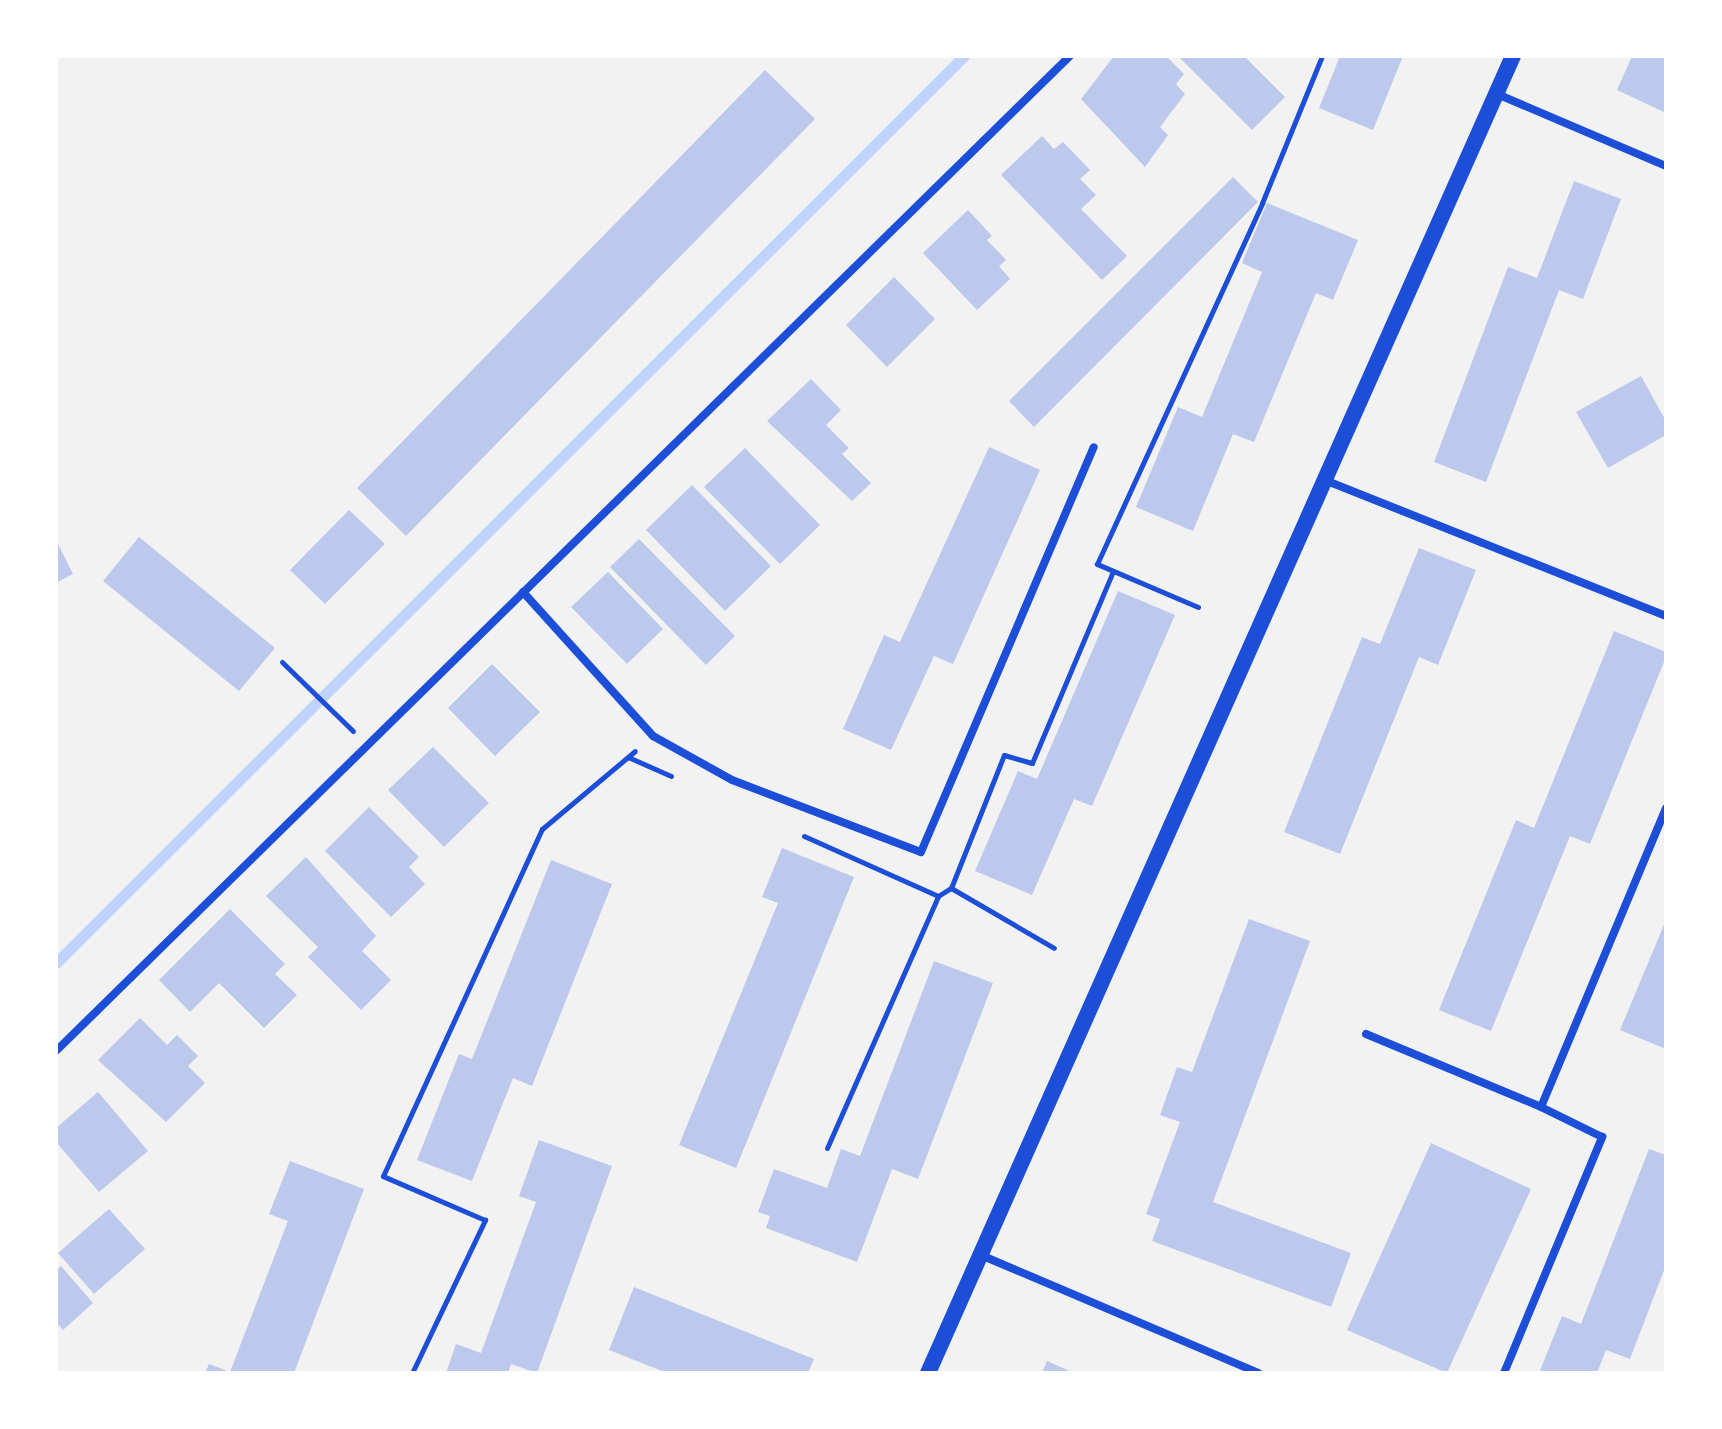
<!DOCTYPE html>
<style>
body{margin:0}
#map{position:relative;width:1722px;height:1429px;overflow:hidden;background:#f2f2f2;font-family:"Varela Round",sans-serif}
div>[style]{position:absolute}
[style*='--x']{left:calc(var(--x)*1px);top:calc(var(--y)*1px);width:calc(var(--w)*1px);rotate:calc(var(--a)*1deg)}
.stream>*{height:11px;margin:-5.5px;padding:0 5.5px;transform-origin:5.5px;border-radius:5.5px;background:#bfd3fe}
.building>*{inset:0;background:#bdc9ec}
.path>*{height:5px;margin:-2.5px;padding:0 2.5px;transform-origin:2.5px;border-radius:2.5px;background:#1d4ed8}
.minor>*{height:8px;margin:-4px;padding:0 4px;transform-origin:4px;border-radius:4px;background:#1d4ed8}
.secondary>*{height:16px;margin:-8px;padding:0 8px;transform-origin:8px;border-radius:8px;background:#1d4ed8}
span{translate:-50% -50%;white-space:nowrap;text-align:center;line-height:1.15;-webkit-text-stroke:8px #fff;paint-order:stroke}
.frame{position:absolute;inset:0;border:58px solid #fff;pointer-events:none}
</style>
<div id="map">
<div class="stream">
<div style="--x:56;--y:963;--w:1283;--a:-44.97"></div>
</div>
<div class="building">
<div style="clip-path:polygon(1114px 56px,1166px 56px,1184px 74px,1176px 84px,1185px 94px,1160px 127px,1168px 135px,1145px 167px,1081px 99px)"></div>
<div style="clip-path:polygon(1178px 56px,1244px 56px,1285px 97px,1252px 130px)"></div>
<div style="clip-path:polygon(1340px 56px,1403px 56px,1373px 130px,1319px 108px)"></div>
<div style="clip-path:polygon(1632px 56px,1666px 56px,1666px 113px,1617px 90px)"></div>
<div style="clip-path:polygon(765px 70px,815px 119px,406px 536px,357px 488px)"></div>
<div style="clip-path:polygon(1042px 136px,1054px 149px,1063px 142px,1090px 170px,1080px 179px,1096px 195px,1081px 209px,1127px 256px,1102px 280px,1001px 175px)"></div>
<div style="clip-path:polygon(1233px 177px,1258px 202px,1034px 427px,1009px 401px)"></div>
<div style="clip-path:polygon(1574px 181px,1621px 199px,1583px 299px,1559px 290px,1486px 482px,1434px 462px,1508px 267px,1537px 278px)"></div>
<div style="clip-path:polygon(1267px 203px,1358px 240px,1333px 300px,1316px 293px,1254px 442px,1233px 434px,1193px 531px,1136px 507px,1178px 407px,1202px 417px,1262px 272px,1242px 263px)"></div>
<div style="clip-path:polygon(968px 210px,992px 236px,987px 240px,1006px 260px,999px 266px,1010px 279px,977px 310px,923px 253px)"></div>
<div style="clip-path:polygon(894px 277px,935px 319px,887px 367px,846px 325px)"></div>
<div style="clip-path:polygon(1641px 376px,1666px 421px,1666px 435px,1608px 468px,1576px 412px)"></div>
<div style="clip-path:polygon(811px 379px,841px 410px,826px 425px,849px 448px,842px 454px,871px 483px,852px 501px,767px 421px)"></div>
<div style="clip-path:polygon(989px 447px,1040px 470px,953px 664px,934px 656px,891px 750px,843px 729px,884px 635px,900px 642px)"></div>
<div style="clip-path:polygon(745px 448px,820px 525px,780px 564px,704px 487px)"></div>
<div style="clip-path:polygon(692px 485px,771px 566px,725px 611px,646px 530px)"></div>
<div style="clip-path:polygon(349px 510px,385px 544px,325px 604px,290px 570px)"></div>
<div style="clip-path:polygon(139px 537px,275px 648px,239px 691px,103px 581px)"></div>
<div style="clip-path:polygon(639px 539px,735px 636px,706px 665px,610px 567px)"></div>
<div style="clip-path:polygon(56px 540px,73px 574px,56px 583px)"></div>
<div style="clip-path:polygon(1419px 548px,1476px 570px,1438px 665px,1419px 657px,1340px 854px,1284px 832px,1362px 637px,1380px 644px)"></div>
<div style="clip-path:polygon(608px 572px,663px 629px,627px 664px,571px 607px)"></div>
<div style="clip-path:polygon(1118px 591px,1175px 615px,1092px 806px,1074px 799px,1032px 895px,975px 871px,1018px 771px,1037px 779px)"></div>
<div style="clip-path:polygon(1614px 631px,1666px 652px,1666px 657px,1590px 844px,1570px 836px,1491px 1031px,1439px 1010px,1516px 820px,1534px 828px)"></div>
<div style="clip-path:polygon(492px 664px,540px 712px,495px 756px,448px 708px)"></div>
<div style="clip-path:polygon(433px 747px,489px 803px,444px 847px,388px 790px)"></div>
<div style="clip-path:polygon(369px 807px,419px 857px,409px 867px,425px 884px,391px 917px,325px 851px)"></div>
<div style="clip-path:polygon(782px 848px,854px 877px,736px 1168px,679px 1145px,778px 903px,762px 897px)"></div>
<div style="clip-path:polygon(306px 857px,376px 936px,362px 951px,391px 980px,361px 1010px,308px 957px,318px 947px,266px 896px)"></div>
<div style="clip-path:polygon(551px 860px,612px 884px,532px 1086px,513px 1078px,472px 1181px,417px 1160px,459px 1054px,472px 1059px)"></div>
<div style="clip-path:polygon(230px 909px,285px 964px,275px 974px,297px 995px,264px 1028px,219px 983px,190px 1012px,159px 980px)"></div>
<div style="clip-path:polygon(1249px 919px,1310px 941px,1213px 1202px,1351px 1253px,1331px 1307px,1152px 1241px,1160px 1219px,1146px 1214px,1180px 1122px,1160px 1115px,1177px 1067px,1192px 1072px)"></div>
<div style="clip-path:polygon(1666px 920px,1666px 1049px,1620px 1030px)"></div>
<div style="clip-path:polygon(934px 961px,993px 983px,918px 1179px,892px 1169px,857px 1262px,766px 1228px,770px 1216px,758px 1212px,774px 1169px,827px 1188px,841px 1149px,860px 1156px)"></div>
<div style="clip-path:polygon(140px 1018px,167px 1045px,177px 1035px,198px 1056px,188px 1066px,205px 1083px,166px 1122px,98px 1060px)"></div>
<div style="clip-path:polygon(98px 1092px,148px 1151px,99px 1192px,56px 1142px,56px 1128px)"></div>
<div style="clip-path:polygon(539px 1140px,612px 1166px,537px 1373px,511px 1364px,508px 1373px,446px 1373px,456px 1344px,481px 1353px,536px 1202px,519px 1196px)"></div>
<div style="clip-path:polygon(1431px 1143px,1531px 1189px,1447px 1373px,1347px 1330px)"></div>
<div style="clip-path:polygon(1649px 1149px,1666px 1155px,1666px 1265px,1630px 1359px,1606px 1350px,1597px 1373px,1539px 1373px,1562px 1316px,1581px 1324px)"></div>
<div style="clip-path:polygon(290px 1161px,364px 1189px,294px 1373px,205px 1373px,209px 1364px,230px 1372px,288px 1221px,269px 1214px)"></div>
<div style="clip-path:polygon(109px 1209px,145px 1249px,94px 1294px,58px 1253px)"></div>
<div style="clip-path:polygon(61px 1266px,93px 1303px,63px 1330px,56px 1322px,56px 1271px)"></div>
<div style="clip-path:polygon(634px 1287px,814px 1359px,808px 1373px,667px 1373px,609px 1350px)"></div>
<div style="clip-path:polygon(1047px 1361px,1074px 1373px,1042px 1373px)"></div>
</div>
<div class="path">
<div style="--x:1198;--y:607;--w:110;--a:-156.9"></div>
<div style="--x:1097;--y:564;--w:397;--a:-65.4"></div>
<div style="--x:1262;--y:203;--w:159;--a:-67.8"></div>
<div style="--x:282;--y:662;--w:99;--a:44.2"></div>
<div style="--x:628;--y:757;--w:47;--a:23.8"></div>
<div style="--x:804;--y:836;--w:147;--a:24.1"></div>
<div style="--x:938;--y:896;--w:15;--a:-32"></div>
<div style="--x:951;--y:888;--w:119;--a:30.2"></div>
<div style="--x:951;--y:888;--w:143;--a:-68.3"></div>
<div style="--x:1004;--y:755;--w:29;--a:16"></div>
<div style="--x:1032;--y:763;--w:208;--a:-67.1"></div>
<div style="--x:827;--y:1148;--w:275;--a:-66.2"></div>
<div style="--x:412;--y:1373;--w:170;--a:-64.5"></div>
<div style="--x:485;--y:1220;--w:111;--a:-156.7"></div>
<div style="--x:383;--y:1176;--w:382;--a:-65.4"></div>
<div style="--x:542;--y:829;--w:121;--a:-40"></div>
</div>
<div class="minor">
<div style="--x:1497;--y:94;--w:184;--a:23.1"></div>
<div style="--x:1327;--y:481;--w:365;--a:21.7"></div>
<div style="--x:523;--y:592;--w:194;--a:47.9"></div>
<div style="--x:653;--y:736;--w:90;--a:29.1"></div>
<div style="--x:732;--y:780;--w:202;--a:20.9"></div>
<div style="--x:921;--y:852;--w:440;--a:-66.9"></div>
<div style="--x:1366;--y:1034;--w:190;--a:22.6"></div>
<div style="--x:56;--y:1051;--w:1421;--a:-44.46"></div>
<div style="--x:983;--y:1256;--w:299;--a:23"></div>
<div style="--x:1504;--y:1373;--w:256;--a:-67.4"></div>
<div style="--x:1602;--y:1137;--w:68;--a:-153.8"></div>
<div style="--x:1541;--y:1107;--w:324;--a:-67.3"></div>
</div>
<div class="secondary">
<div style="--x:928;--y:1373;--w:1441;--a:-66.05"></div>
</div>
<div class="frame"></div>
</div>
